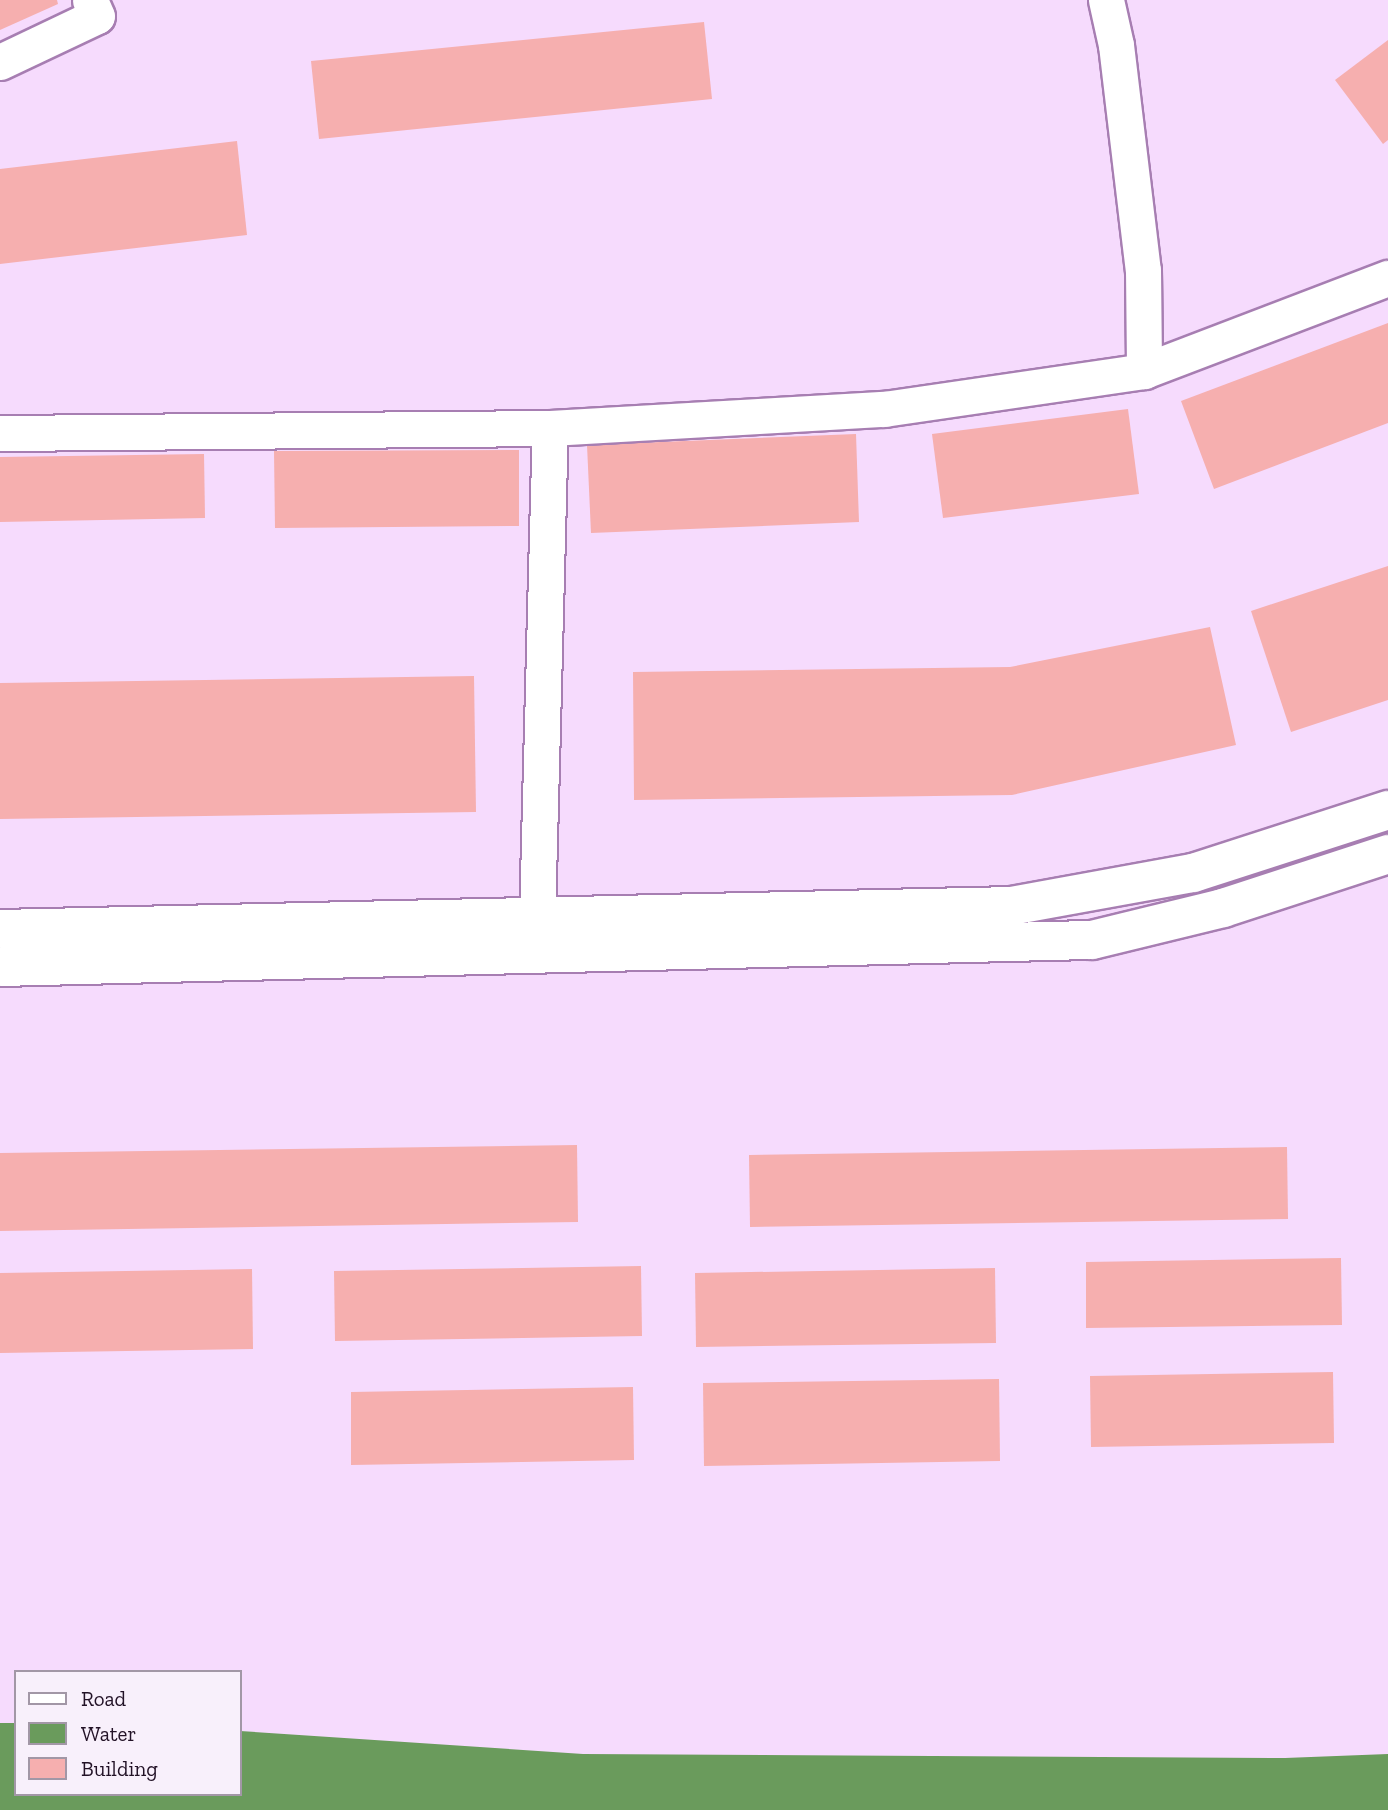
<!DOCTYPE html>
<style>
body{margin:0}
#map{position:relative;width:1388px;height:1810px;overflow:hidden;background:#f6dbfd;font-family:"Zilla Slab",serif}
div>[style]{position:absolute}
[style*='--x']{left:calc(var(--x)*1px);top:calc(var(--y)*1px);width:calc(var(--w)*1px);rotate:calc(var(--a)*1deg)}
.water>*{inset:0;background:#6a9b5c}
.building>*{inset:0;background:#f6afaf}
.roads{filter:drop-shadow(2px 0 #a77eb2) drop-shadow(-2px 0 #a77eb2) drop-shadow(0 2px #a77eb2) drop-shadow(0 -2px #a77eb2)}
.street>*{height:35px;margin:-17.5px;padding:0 17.5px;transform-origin:17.5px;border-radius:17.5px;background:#fff}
.secondary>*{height:38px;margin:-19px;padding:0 19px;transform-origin:19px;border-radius:19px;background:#fff}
span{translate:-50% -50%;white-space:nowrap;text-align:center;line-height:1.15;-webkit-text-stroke:6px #f8f0fb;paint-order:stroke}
.legend{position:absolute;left:14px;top:1670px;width:228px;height:126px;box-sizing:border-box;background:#f8f0fb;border:2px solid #a297a6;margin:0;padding:9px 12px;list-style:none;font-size:21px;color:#221226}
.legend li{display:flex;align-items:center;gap:14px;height:35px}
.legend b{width:35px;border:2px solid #a297a6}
</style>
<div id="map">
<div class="water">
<div style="clip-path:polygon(0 1723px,16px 1723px,16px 1794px,240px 1794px,240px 1731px,583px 1754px,1285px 1758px,1388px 1754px,1388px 1810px,0 1810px)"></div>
</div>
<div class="building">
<div style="clip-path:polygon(0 0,57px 0,58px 4px,0 30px)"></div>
<div style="clip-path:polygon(704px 22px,712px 99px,319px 139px,311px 61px)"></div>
<div style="clip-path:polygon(1388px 40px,1388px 140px,1383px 144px,1335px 80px)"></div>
<div style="clip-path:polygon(237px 141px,247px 235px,0 264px,0 169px)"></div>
<div style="clip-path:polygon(1388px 323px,1388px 423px,1214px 489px,1181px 401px)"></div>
<div style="clip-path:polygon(1128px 409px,1139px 494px,943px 518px,932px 434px)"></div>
<div style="clip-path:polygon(856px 434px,859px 522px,591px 533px,587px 445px)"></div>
<div style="clip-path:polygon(519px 450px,519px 526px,275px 528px,274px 451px)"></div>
<div style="clip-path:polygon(204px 454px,205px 518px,0 522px,0 457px)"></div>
<div style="clip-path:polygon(1388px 566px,1388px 700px,1291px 732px,1251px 611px)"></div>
<div style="clip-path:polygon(1210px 627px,1236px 745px,1012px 795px,634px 800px,633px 672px,1010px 667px)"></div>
<div style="clip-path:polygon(474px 676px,476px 812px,0 819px,0 683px)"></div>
<div style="clip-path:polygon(577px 1145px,578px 1222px,0 1231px,0 1153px)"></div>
<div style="clip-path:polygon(1287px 1147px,1288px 1219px,750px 1227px,749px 1155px)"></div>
<div style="clip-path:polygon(1341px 1258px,1342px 1325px,1086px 1328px,1086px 1262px)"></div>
<div style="clip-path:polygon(641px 1266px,642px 1336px,335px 1341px,334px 1271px)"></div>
<div style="clip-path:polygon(995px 1268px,996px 1343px,696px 1347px,695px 1273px)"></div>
<div style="clip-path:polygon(252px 1269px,253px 1349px,0 1353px,0 1273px)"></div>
<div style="clip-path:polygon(1333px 1372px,1334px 1443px,1091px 1447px,1090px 1376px)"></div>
<div style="clip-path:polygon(999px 1379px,1000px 1461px,704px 1466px,703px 1383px)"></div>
<div style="clip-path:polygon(633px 1387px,634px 1460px,351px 1465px,351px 1392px)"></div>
</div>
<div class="roads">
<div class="street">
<div style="--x:1106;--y:0;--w:46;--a:77.5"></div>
<div style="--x:1116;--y:45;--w:227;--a:83.2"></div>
<div style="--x:1143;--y:270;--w:101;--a:89.4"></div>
<div style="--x:0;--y:62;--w:107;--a:-25.4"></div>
<div style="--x:97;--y:16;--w:17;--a:-114"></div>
<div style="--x:0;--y:433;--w:550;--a:-0.52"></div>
<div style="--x:550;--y:428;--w:335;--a:-3.3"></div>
<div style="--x:884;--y:409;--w:263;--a:-8.3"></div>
<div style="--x:1144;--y:371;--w:261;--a:-20.9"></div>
<div style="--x:537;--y:917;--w:489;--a:-88.5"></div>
</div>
<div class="secondary">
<div style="--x:0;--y:929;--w:1011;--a:-1.3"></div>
<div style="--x:1011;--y:906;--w:185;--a:-10.3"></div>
<div style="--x:1193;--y:873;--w:205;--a:-17.9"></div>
<div style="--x:0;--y:967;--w:1092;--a:-1.42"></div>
<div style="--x:1092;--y:940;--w:135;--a:-13.7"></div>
<div style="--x:1223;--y:908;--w:174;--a:-18.1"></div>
</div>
</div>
<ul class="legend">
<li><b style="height:9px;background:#fff"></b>Road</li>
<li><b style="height:19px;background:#6a9b5c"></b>Water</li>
<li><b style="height:19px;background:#f6afaf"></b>Building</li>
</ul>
</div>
